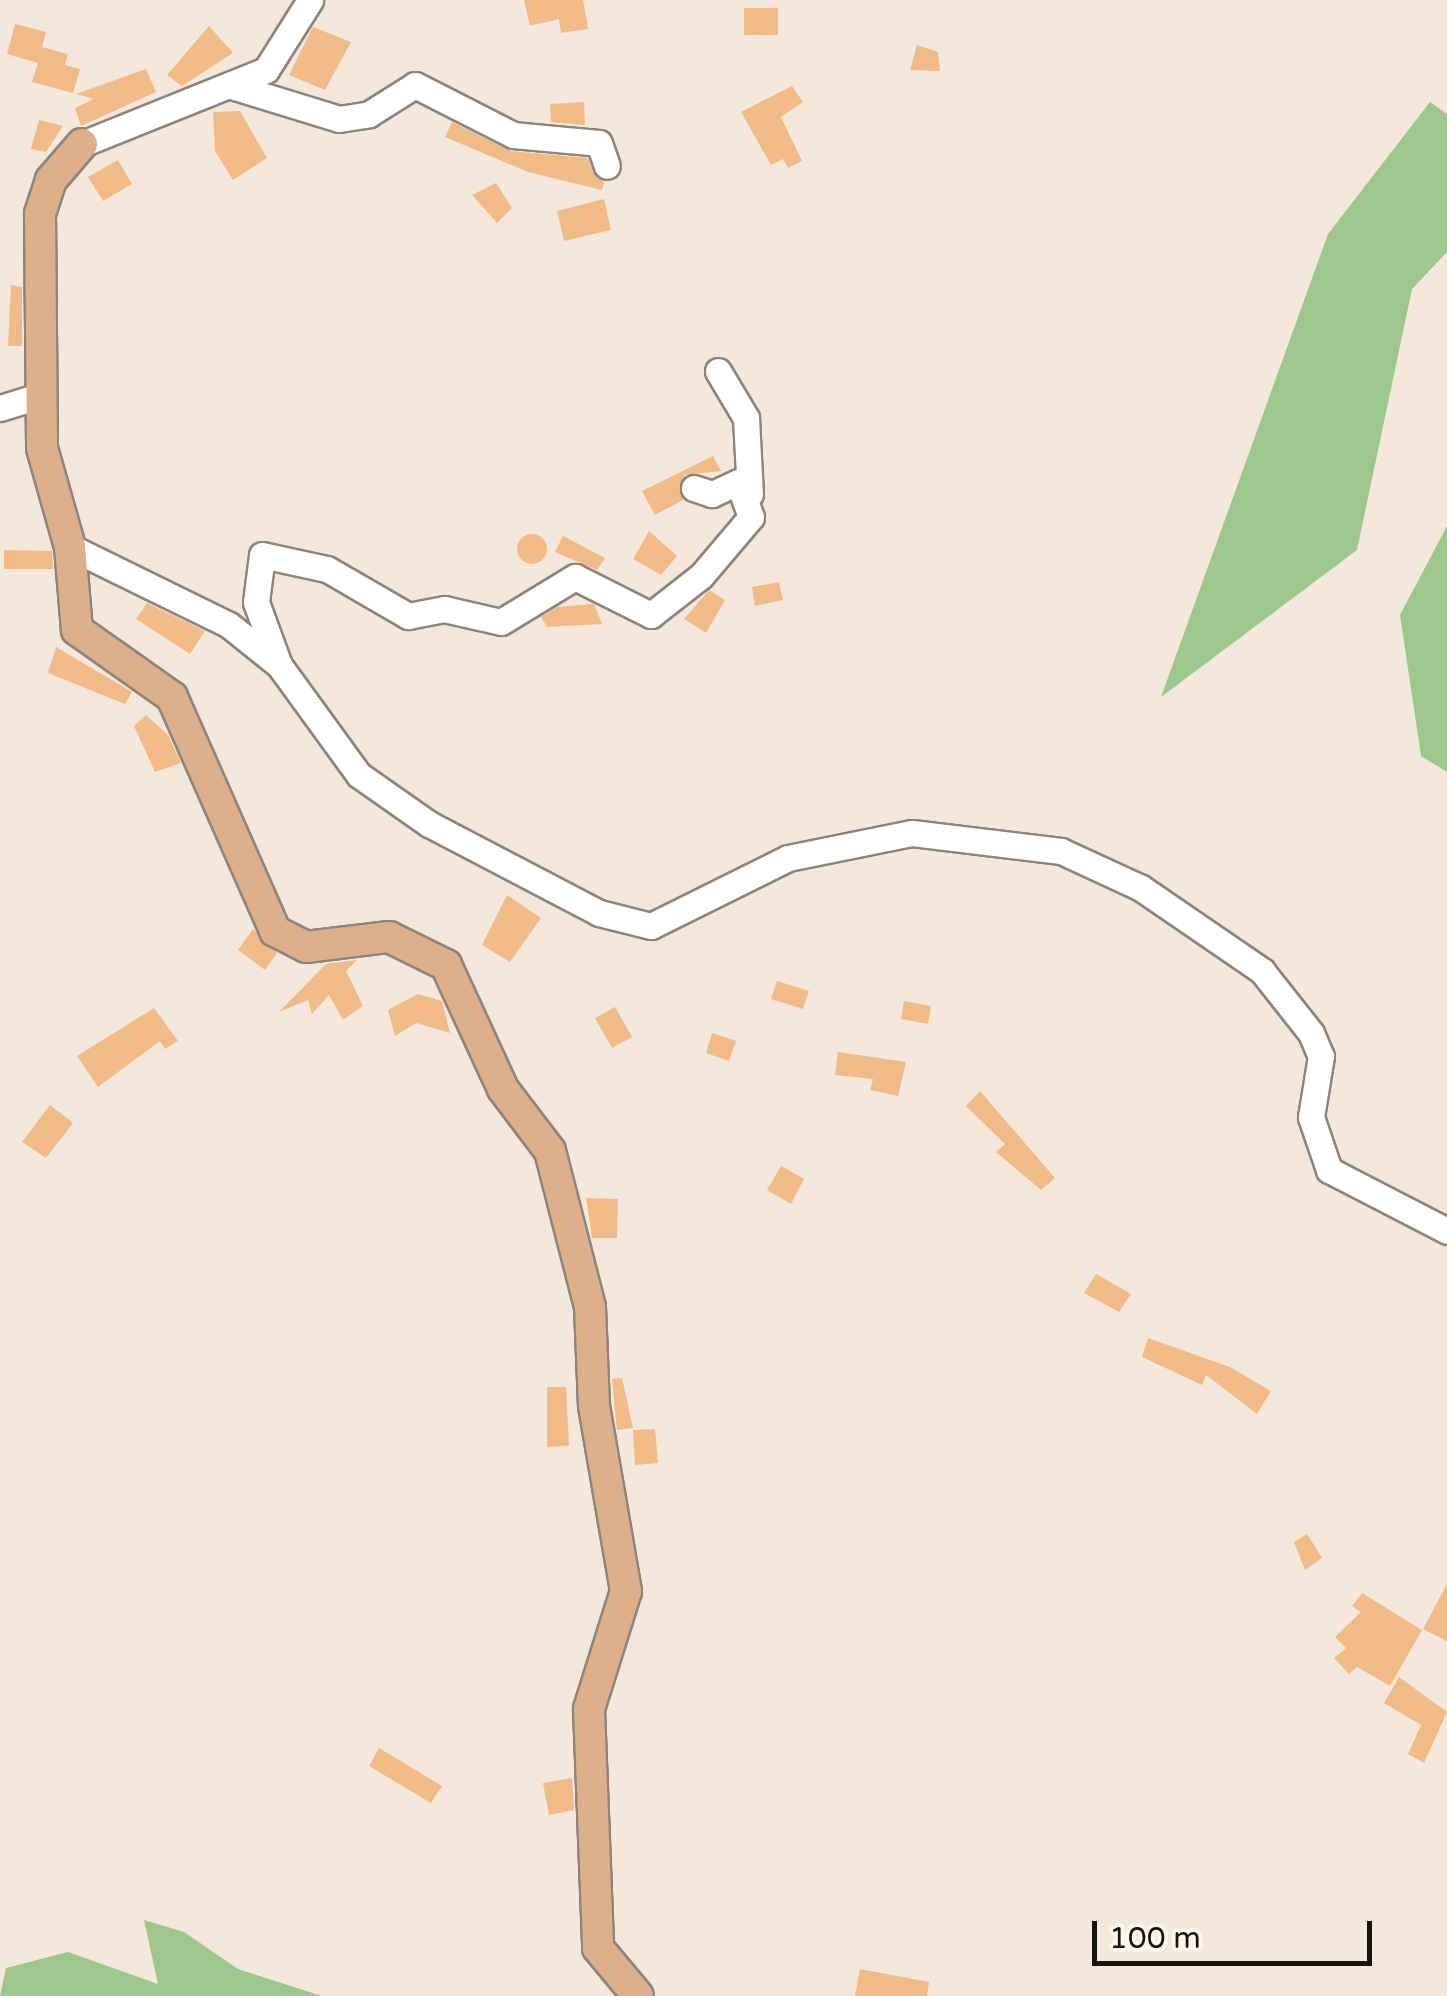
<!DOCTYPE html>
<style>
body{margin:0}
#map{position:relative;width:1447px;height:1996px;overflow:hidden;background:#f4e7dc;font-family:"Varela Round",sans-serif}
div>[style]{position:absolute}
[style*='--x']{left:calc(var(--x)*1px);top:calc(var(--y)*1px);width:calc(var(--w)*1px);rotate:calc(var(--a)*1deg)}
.forest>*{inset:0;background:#9ec78d}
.building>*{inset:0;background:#f1bb88}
.round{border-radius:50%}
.roads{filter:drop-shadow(2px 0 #8f847a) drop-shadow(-2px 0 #8f847a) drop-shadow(0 2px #8f847a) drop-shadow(0 -2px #8f847a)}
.minor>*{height:25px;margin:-12.5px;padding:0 12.5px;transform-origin:12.5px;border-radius:12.5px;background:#fff}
.major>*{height:30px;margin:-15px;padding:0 15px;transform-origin:15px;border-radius:15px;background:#ddaf8a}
span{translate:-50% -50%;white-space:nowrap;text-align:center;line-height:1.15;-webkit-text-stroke:8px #fff5eb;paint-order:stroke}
.scale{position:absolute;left:1092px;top:1921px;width:280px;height:45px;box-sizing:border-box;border:5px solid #17130f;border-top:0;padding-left:12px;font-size:30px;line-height:35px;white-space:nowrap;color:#17130f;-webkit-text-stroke:8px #fff5eb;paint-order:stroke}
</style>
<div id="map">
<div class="forest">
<div style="clip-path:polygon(1430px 102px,1447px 114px,1447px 252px,1412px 289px,1357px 550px,1161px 697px,1328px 234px)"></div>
<div style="clip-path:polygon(1447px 526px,1447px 772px,1421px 756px,1400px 615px)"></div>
<div style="clip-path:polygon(144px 1920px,184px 1932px,238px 1969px,322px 1996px,0 1996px,6px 1968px,68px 1952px,158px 1984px)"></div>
</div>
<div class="building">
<div style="clip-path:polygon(524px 0,583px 0,588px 29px,561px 33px,559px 19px,530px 26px)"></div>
<div style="clip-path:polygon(744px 8px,778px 8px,778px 35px,744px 35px)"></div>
<div style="clip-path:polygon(15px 24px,46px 32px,42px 47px,68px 54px,65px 65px,80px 69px,73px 93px,32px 82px,38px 63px,7px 54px)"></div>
<div style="clip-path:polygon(209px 26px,233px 53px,182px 86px,167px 75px)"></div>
<div style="clip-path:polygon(313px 27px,351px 42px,325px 90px,289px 75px)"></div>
<div style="clip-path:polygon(917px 45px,938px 52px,940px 71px,910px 70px)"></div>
<div style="clip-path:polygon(146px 69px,156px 92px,81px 126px,75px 108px,94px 99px,76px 94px)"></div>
<div style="clip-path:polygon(792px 86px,803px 102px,781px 117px,802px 161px,788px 168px,783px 159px,771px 165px,741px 112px)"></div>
<div style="clip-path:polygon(584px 102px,585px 125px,551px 122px,550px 104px)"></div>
<div style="clip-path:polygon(240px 111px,267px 158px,233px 180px,215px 151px,213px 112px)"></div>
<div style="clip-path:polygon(39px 120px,63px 126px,46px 152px,31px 149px)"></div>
<div style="clip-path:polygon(452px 122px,511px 151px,587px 158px,604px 183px,602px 190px,528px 172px,445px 137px)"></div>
<div style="clip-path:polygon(118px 160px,132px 184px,103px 201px,88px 177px)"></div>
<div style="clip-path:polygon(496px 183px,512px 208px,497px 223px,472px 195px)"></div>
<div style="clip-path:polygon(604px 199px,611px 230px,564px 241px,557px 211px)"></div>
<div style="clip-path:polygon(11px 285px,22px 287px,22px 346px,8px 346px)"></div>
<div style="clip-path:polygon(713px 456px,721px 471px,684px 475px,683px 500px,655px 515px,642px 491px)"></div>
<div style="clip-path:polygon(649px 531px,677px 556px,661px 575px,633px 559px)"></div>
<div class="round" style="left:517px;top:534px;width:30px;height:30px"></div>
<div style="clip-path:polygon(563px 536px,605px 558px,597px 570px,555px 552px)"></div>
<div style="clip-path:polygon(4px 550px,52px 551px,53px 569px,4px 569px)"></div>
<div style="clip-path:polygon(779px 582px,783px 600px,755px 606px,752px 587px)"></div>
<div style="clip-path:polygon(709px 590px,725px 600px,706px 633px,684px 619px)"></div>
<div style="clip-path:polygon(147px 603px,205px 631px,190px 654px,136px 619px)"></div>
<div style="clip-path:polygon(557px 607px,594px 604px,602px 624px,547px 627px,541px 617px)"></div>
<div style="clip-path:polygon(56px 647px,132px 692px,125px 704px,48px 673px)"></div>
<div style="clip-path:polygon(146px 715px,168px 735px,181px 763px,155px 772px,134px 726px)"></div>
<div style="clip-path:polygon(507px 895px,541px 918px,510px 962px,482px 945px)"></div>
<div style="clip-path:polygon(253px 929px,277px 953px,265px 970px,238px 950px)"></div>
<div style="clip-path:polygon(357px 960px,346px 971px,363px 1006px,343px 1020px,329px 995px,312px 1014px,308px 1000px,279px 1012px,326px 964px)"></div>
<div style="clip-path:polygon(777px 981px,809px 991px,803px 1009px,771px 999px)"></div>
<div style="clip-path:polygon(418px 994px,442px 1001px,450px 1033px,416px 1023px,395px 1036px,388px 1010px)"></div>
<div style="clip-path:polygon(904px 1001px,931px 1006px,928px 1024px,901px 1019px)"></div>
<div style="clip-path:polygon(615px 1007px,632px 1037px,612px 1048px,595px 1018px)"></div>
<div style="clip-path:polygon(154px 1008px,178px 1041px,165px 1049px,160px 1041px,98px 1087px,77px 1056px)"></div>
<div style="clip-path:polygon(712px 1033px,736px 1041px,729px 1061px,706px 1053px)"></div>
<div style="clip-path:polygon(838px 1052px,906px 1062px,898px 1096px,870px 1090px,873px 1079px,835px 1075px)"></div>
<div style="clip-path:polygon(980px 1091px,1055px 1178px,1041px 1190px,996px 1152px,1005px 1144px,966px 1106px)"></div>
<div style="clip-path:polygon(50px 1105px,73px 1123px,46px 1158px,22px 1142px)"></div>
<div style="clip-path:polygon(781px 1166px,804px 1179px,791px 1204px,767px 1190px)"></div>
<div style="clip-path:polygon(586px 1198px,618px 1199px,617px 1238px,592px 1238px)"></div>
<div style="clip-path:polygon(1096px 1274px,1131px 1294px,1119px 1312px,1084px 1293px)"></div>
<div style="clip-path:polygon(1148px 1338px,1230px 1367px,1271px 1391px,1257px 1414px,1206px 1375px,1202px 1385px,1142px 1357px)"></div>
<div style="clip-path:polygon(622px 1378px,633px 1428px,617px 1430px,612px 1379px)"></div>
<div style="clip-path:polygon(547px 1387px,566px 1387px,569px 1446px,547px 1447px)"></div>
<div style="clip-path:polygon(655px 1429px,658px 1463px,635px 1465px,633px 1430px)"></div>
<div style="clip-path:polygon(1307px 1534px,1322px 1558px,1305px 1570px,1294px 1542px)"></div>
<div style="clip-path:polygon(1447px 1584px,1447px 1641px,1423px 1629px)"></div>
<div style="clip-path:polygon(1362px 1593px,1422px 1630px,1390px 1686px,1357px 1667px,1349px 1674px,1334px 1658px,1346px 1648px,1335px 1637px,1361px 1612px,1352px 1606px)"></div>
<div style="clip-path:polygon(1399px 1677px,1447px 1712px,1424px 1763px,1408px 1754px,1421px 1725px,1384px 1703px)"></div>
<div style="clip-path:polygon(379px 1748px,442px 1786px,431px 1803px,369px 1766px)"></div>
<div style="clip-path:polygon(572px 1778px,574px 1810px,549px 1815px,543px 1783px)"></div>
<div style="clip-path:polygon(860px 1969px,929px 1982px,927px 1996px,855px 1996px)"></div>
</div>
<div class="roads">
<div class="minor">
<div style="--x:235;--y:87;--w:109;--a:17.1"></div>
<div style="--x:339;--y:119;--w:30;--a:-9"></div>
<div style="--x:369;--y:114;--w:54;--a:-32.2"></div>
<div style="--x:415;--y:85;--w:110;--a:27"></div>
<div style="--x:513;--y:135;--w:86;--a:5.3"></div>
<div style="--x:599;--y:143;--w:24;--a:71"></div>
<div style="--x:82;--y:144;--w:198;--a:-21.9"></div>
<div style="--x:266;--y:70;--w:83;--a:-57.8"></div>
<div style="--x:718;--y:371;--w:55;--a:59.2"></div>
<div style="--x:746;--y:418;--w:76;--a:87"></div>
<div style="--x:0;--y:408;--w:41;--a:-17.1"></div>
<div style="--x:70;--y:547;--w:177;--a:26.1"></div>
<div style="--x:229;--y:625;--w:64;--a:38.7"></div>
<div style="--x:279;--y:665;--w:136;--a:54"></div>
<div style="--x:359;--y:775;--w:85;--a:35"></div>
<div style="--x:429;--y:824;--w:192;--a:27.6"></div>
<div style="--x:599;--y:913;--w:54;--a:14"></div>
<div style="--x:651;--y:926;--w:153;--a:-26.4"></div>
<div style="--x:788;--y:858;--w:126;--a:-11.4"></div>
<div style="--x:912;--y:833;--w:150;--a:6.9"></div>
<div style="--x:1061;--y:851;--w:88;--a:24.8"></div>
<div style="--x:1141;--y:888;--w:147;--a:34.4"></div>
<div style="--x:1262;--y:971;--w:79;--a:51.7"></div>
<div style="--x:1311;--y:1033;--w:25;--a:67"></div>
<div style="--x:1321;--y:1056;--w:62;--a:99.3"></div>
<div style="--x:1311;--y:1117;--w:56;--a:71.2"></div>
<div style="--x:1329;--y:1170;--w:133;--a:27.3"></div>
<div style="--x:279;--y:665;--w:67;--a:-110.1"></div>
<div style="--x:256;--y:602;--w:47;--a:-82.7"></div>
<div style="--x:262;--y:555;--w:66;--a:12.2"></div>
<div style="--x:327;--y:569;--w:94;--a:30.1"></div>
<div style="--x:408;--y:616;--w:37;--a:-11"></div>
<div style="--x:444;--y:609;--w:58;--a:12.8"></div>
<div style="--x:501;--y:622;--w:87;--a:-31.3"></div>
<div style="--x:575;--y:577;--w:85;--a:26.6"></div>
<div style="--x:651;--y:615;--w:63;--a:-38"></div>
<div style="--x:701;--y:576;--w:77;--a:-49.7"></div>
<div style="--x:751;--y:517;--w:37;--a:-110"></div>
<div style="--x:738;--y:482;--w:29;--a:155"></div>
<div style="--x:712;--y:494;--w:19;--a:-162"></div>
</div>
<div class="major">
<div style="--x:82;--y:144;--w:48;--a:130.7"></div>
<div style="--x:51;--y:180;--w:36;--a:108"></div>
<div style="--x:40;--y:214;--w:234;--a:89.5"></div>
<div style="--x:42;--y:448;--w:103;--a:74.2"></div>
<div style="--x:70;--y:547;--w:83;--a:85.2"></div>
<div style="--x:77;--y:630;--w:116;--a:35.2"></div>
<div style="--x:172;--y:697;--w:256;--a:66.2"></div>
<div style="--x:275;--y:931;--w:35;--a:27"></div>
<div style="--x:306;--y:947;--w:84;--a:-6.9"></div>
<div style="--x:389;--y:937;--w:64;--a:26.2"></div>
<div style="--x:446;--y:965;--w:136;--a:65.3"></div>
<div style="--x:503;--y:1089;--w:78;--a:52.8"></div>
<div style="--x:550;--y:1151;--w:161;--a:75.6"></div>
<div style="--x:590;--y:1307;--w:99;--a:87.7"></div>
<div style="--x:594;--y:1406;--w:188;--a:80.2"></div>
<div style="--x:626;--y:1591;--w:124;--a:107.4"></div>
<div style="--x:589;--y:1709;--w:239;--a:87.8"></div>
<div style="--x:598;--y:1948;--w:62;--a:50.2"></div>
</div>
</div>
<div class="scale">100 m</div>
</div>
